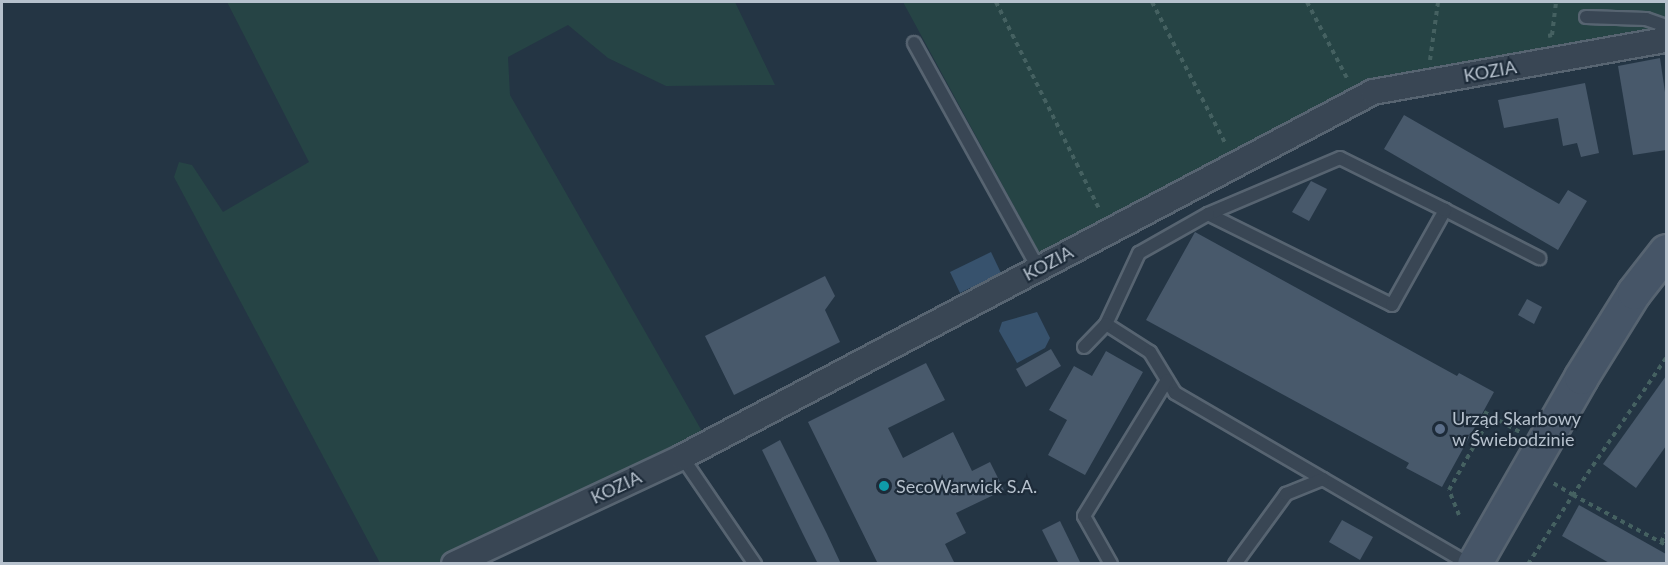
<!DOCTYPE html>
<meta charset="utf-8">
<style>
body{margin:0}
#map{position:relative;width:1668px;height:565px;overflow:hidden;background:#243544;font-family:Lato,sans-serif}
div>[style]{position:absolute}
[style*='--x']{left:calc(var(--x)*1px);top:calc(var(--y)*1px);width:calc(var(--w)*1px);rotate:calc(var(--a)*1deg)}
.green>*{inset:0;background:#264445}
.water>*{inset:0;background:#37526d}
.building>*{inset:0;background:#48596b}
.path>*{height:4px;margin-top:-2px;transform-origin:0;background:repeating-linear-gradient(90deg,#456161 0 4.5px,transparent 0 9px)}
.roads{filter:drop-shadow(2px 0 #576471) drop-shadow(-2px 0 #576471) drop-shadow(0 2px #576471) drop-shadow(0 -2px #576471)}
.lane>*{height:12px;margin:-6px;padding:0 6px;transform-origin:6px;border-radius:6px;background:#394654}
.street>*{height:24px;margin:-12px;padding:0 12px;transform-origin:12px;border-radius:12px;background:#394654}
.secondary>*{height:33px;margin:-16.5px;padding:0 16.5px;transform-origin:16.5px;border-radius:16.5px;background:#465567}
.dots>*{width:16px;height:16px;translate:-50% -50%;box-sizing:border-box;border:3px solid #1d2b39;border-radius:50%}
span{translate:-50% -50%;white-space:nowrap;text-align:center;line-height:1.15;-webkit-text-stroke:4.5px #1d2b39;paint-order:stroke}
.street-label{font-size:18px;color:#b6c1cd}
.poi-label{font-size:18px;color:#b6c1cd}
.left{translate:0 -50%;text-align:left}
.frame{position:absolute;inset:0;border:3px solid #b6c1cd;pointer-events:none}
</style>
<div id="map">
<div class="green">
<div style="clip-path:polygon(227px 2px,735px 2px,775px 85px,666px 86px,608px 58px,568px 25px,508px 57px,510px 95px,703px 433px,440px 563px,380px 563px,174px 177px,179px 162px,192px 165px,223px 212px,309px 162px)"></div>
<div style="clip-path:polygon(903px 2px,1666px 2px,1666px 26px,1658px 32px,1366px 88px,1040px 254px)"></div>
</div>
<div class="water">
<div style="clip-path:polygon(991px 252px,1001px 273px,960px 293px,950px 272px)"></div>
<div style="clip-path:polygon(1037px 312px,1050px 338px,1045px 348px,1017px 363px,999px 331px,1002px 322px)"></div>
</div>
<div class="building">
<div style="clip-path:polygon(1660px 58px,1666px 99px,1666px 150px,1633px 155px,1618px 66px)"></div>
<div style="clip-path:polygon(1585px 83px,1599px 153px,1581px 157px,1577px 143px,1563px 146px,1558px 118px,1504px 128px,1498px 100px)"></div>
<div style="clip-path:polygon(1404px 115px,1559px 204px,1568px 190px,1587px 201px,1558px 250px,1384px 149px)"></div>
<div style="clip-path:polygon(1311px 181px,1327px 189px,1309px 221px,1292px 212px)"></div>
<div style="clip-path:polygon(1195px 232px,1457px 376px,1459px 373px,1494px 392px,1442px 487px,1406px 468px,1409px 463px,1146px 320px)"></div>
<div style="clip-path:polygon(825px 276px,835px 296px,825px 310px,840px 342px,734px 395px,705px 336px)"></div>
<div style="clip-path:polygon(1527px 299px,1542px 307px,1534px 324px,1518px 315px)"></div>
<div style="clip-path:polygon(1051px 349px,1061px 366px,1026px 387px,1016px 369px)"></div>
<div style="clip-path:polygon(1106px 351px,1143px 372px,1085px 475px,1048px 455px,1067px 420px,1049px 410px,1074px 366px,1092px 376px)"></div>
<div style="clip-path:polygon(926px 363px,945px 400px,888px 428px,903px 458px,953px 432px,972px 471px,990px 462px,1004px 490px,956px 513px,966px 533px,945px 544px,955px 564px,878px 564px,808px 422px)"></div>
<div style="clip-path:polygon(1666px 376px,1666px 446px,1636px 488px,1603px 464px)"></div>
<div style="clip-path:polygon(780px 440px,827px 534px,841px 564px,818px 564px,803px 534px,762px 450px)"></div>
<div style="clip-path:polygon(1579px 505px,1666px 554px,1666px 564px,1611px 564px,1562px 536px)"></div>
<div style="clip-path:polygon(1342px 520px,1373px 537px,1360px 560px,1329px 542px)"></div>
<div style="clip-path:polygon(1060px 521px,1081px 564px,1059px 564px,1042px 530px)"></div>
</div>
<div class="path">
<div style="--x:996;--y:2;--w:233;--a:63.5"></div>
<div style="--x:1152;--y:2;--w:161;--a:62.6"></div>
<div style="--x:1307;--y:2;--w:88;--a:62.3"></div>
<div style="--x:1548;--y:36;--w:4;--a:-14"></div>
<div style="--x:1552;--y:35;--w:33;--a:-83"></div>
<div style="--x:1430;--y:60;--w:59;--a:-82.1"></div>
<div style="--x:1666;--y:358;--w:166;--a:124.2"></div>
<div style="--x:1573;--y:495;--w:106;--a:28.3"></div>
<div style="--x:1484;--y:412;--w:41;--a:29.1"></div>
<div style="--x:1459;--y:515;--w:27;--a:-112"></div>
<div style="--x:1449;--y:490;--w:85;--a:-60.4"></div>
<div style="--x:1661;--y:542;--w:10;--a:-61"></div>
<div style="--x:1528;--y:564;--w:82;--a:-56.9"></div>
<div style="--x:1573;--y:495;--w:26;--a:-149"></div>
</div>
<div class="roads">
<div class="lane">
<div style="--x:1586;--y:17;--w:60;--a:1.9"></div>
<div style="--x:1646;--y:19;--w:21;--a:19"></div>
<div style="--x:914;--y:43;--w:257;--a:61.1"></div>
<div style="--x:1445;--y:210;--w:106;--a:27.1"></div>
<div style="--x:1208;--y:214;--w:205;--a:26.3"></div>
<div style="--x:1392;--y:305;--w:109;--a:-60.8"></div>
<div style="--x:1445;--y:210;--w:117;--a:-153.7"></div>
<div style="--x:1340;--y:158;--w:143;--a:157"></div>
<div style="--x:1208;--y:214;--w:79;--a:150.5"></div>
<div style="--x:1139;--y:253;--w:78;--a:114.9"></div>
<div style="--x:1106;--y:324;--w:52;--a:32.5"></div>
<div style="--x:1150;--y:352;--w:48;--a:58.6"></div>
<div style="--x:1175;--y:393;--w:340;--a:30.2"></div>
<div style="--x:1084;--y:347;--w:32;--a:-46"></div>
<div style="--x:682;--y:457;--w:130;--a:55.7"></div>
<div style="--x:1111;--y:564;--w:55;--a:-119.4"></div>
<div style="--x:1084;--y:516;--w:159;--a:-58.6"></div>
<div style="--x:1235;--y:564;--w:87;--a:-53.9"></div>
<div style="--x:1286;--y:494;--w:40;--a:-22"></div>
</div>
<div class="street">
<div style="--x:454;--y:564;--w:252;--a:-25.1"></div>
<div style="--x:682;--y:457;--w:781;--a:-27.84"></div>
<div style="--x:1373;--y:92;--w:298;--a:-10.1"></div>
</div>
<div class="secondary">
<div style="--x:1474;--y:564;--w:215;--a:-60.2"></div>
<div style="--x:1581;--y:377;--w:100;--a:-58.1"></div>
<div style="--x:1634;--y:292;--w:52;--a:-52"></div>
</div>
</div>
<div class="dots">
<div style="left:1440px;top:429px;background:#5c6f8a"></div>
<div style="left:884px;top:486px;background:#0f9aa8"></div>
</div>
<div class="street-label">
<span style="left:1490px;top:71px;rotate:-10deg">KOZIA</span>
<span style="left:1048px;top:263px;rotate:-28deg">KOZIA</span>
<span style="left:616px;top:487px;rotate:-25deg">KOZIA</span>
</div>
<div class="poi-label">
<span class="left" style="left:1452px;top:429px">Urząd Skarbowy<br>w Świebodzinie</span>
<span class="left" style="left:896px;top:486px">SecoWarwick S.A.</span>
</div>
<div class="frame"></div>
</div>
